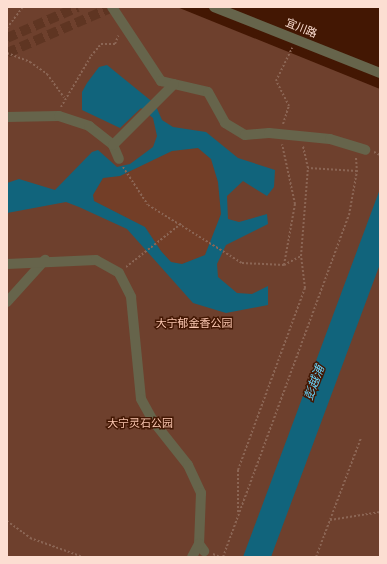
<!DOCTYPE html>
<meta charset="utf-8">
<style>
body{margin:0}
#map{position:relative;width:387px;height:564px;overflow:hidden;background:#431703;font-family:"DejaVu Sans","Noto Sans SC",sans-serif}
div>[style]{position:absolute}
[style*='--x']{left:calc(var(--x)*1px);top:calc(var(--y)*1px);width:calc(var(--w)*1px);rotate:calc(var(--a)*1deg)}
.green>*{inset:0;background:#6e402d}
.forest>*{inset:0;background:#733e27}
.water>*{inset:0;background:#11647c}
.secondary-tunnel>*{height:10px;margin-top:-5px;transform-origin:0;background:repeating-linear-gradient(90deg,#5f3522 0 10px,transparent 0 15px)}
.path>*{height:2px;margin-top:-1px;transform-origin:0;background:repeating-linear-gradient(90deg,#8b6554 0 2px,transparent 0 4px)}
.pedestrian>*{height:10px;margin:-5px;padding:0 5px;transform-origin:5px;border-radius:5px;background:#66644b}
.minor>*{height:10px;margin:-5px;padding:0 5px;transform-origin:5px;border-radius:5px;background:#66644b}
span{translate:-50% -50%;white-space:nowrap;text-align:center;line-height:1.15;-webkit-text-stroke:3px #431703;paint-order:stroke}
.street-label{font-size:11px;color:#fcded2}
.park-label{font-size:11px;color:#fac6b0}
.water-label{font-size:12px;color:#68d4fa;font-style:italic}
.frame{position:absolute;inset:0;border:8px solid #fcded2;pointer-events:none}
</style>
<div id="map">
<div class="green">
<div style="clip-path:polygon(7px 7px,177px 7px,380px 89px,380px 557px,7px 557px)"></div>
</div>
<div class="forest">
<div style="clip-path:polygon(198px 148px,211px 159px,218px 182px,221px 214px,205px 255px,182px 264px,171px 262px,161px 251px,145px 227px,94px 201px,93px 195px,103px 178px,120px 176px,172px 151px)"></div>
</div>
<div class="water">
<div style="clip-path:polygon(evenodd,107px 65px,155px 104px,162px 120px,173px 127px,206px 132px,238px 158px,275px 170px,274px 187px,267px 196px,243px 181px,227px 196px,228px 219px,239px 222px,267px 214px,268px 224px,226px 245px,217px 264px,218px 277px,237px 293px,252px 294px,268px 286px,268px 305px,226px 313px,193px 303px,127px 229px,79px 207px,66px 202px,7px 213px,7px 183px,19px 179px,55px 190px,92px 152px,98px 150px,117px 167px,130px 164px,153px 147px,157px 136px,153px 118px,141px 108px,120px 128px,82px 110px,82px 92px,87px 83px,99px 67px,107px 65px,198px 148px,211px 159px,218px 182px,221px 214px,205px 255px,182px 264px,171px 262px,161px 251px,145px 227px,94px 201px,93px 195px,103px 178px,120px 176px,172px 151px,198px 148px)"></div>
<div style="clip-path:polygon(380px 189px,380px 264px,271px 557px,243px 557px)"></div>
</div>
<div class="secondary-tunnel">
<div style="--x:7;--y:38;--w:77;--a:-23.6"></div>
<div style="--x:7;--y:53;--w:116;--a:-23.5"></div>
</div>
<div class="path">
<div style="--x:7;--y:28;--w:26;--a:-53"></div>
<div style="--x:7;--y:53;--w:25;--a:21"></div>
<div style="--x:30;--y:62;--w:21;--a:35"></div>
<div style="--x:47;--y:74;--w:29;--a:54"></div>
<div style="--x:61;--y:107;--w:59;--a:-59.5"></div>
<div style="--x:91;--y:56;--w:16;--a:-50"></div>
<div style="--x:101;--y:44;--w:14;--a:0"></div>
<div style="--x:115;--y:44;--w:9;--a:-69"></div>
<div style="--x:283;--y:124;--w:19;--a:-72"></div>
<div style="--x:289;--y:106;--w:28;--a:-117"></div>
<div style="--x:276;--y:81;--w:37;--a:-64"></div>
<div style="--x:374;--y:152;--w:7;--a:27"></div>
<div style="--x:356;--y:158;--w:13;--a:86"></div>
<div style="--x:123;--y:167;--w:45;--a:56.7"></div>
<div style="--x:148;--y:205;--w:110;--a:31.7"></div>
<div style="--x:242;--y:263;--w:42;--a:2.7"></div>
<div style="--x:284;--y:265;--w:62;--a:-79.8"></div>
<div style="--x:295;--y:204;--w:61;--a:-102.2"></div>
<div style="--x:284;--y:265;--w:19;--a:-28"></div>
<div style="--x:126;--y:267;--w:71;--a:-38.2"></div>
<div style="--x:238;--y:512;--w:42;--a:-90"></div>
<div style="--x:238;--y:470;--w:194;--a:-69.8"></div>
<div style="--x:305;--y:288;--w:32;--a:-97"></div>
<div style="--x:301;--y:256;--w:88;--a:-85.5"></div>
<div style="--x:308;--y:168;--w:22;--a:-103"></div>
<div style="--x:330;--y:520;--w:51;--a:-9.1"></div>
<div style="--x:7;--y:521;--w:29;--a:36"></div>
<div style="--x:30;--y:538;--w:56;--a:19.7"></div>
<div style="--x:213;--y:554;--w:8;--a:23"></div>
<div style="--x:223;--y:557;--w:364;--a:-69.8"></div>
<div style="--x:349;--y:215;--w:45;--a:-79.7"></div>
<div style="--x:357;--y:171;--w:49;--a:-176.5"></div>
<div style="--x:316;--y:557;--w:127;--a:-69.3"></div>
</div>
<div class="pedestrian">
<div style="--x:7;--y:302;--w:57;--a:-47.9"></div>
</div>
<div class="minor">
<div style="--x:112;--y:7;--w:89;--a:56.5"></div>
<div style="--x:161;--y:81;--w:48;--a:13.2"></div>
<div style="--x:208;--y:92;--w:35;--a:61"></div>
<div style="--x:225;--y:123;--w:23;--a:31"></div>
<div style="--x:245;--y:135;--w:24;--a:-5"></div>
<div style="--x:269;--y:133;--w:61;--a:5.6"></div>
<div style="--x:330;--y:139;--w:37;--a:17"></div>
<div style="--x:214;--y:7;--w:179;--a:21.7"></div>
<div style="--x:7;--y:117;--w:52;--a:-1.1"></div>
<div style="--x:59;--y:116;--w:32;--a:18"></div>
<div style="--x:89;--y:126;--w:31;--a:38"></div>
<div style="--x:113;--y:145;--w:15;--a:67"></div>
<div style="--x:113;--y:145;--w:86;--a:-45"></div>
<div style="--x:7;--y:264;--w:89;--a:-2.6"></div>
<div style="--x:96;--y:260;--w:26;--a:29"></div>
<div style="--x:119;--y:273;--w:27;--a:63"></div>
<div style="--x:131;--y:297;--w:102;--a:84.4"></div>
<div style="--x:141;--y:399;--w:25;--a:61"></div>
<div style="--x:153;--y:421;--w:56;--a:51.5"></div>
<div style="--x:188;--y:465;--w:31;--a:65"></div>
<div style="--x:201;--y:493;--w:51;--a:92.2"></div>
<div style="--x:199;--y:544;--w:9;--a:54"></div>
<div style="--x:192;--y:557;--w:15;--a:-62"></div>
</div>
<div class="street-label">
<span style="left:301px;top:29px;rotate:22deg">宜川路</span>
</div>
<div class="park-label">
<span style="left:194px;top:324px">大宁郁金香公园</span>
<span style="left:140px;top:424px">大宁灵石公园</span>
</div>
<div class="water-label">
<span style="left:315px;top:383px;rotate:-70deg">彭越浦</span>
</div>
<div class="frame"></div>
</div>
